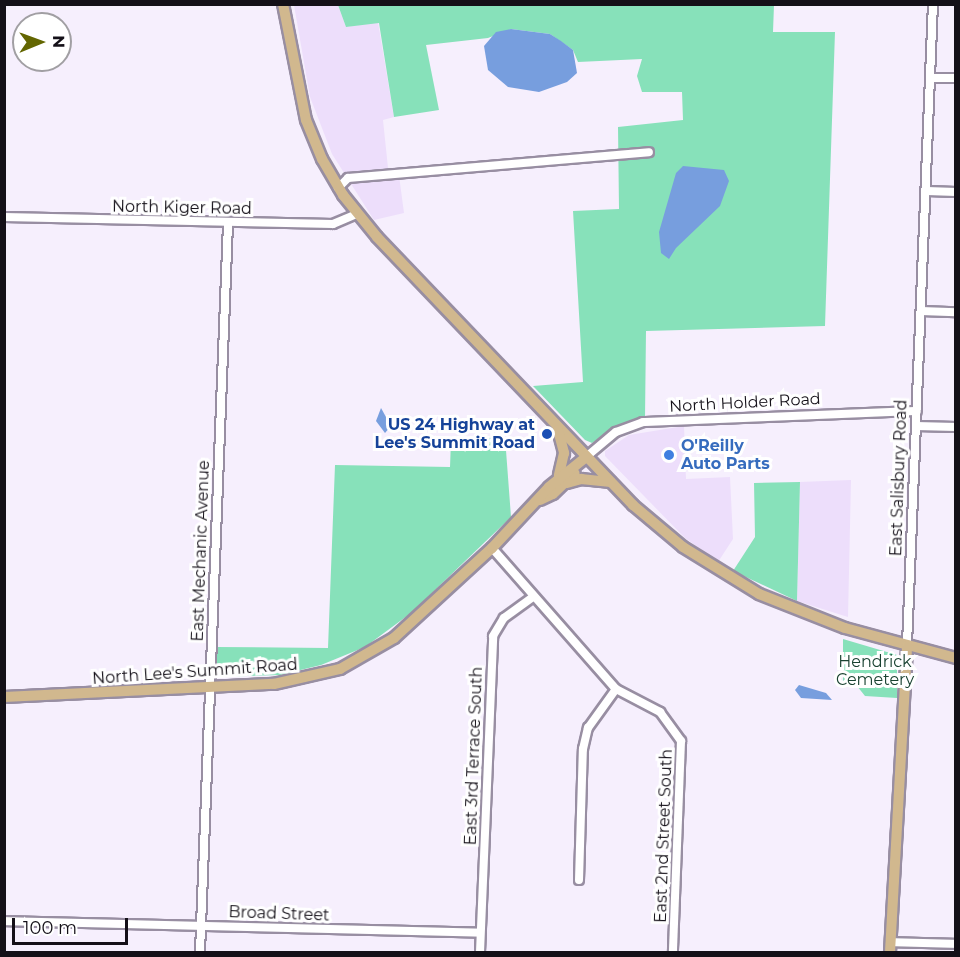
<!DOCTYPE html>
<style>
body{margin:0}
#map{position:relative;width:960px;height:957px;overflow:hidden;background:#f6effd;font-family:Montserrat,sans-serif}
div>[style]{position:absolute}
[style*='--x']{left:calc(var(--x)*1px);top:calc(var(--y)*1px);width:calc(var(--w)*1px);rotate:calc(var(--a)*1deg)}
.built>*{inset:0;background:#eddefb}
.green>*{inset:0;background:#87e1ba}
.water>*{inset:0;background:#779ede}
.roads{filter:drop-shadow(2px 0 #988ea2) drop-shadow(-2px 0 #988ea2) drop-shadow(0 2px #988ea2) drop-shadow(0 -2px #988ea2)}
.minor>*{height:8px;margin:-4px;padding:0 4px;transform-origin:4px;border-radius:4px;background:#fff}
.major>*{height:10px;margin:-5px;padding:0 5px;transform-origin:5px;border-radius:5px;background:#d1b88e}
.dots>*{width:16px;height:16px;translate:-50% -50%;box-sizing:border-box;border:3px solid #fff;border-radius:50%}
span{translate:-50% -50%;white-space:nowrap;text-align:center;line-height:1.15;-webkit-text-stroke:6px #fff;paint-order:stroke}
.street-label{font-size:16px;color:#141018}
.transit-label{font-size:16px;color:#164399;font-weight:700}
.right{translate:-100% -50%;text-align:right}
.shop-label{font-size:16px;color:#366cbe;font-weight:700}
.left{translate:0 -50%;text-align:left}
.park-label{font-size:16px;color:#194231}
.frame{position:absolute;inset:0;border:6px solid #141018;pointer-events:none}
.north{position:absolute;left:12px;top:12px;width:60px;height:60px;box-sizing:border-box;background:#fff;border:2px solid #a19fa3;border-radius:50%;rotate:89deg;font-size:16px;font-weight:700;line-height:24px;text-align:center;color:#141018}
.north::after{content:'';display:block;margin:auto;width:21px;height:27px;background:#636601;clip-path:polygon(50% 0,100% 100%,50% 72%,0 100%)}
.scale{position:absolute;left:12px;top:918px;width:116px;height:27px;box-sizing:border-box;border:3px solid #141018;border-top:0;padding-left:8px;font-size:18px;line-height:21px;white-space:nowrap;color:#141018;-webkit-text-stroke:4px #fff;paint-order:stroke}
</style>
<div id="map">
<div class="built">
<div style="clip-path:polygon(294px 5px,338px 5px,346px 27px,378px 22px,394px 117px,383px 120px,388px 168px,398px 168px,404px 213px,374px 220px,332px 154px,310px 97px)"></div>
<div style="clip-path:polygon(684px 426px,686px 479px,730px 477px,733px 539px,718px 562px,685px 538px,605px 456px,605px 451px,629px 435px)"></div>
<div style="clip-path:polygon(851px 480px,848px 617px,797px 601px,800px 482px)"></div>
</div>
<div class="green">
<div style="clip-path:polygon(338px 5px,774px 5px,773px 32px,835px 32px,825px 326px,646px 331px,645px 418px,621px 424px,592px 443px,585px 440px,533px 386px,583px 382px,573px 211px,619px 209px,618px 127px,683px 120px,682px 92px,642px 92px,637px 76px,642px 59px,578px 62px,573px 50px,550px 34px,511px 29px,488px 38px,426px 45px,439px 110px,394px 117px,379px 23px,346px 27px)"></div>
<div style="clip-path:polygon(505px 437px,511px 517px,411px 613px,365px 647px,321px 665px,280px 675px,218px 677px,215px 647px,328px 648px,335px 465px,450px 467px,451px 440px)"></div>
<div style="clip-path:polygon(800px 482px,797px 601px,733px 571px,755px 537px,754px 483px)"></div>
<div style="clip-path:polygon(843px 639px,897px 655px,897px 698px,865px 696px,857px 686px,843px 684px)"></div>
</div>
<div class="water">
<div style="clip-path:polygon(511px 29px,550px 34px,561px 41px,573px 50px,577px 73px,567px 82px,539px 92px,508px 87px,488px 70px,484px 46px,496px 32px)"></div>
<div style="clip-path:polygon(683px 166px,724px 170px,729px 181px,720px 206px,676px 248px,669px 259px,661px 253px,659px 232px,676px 173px)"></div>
<div style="clip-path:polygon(381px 408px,391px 426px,385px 433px,376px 421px)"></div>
<div style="clip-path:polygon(799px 685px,826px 693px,832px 700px,801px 698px,795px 690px)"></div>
</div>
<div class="roads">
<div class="minor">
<div style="--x:930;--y:78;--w:26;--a:0"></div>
<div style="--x:338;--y:188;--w:14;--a:-45"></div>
<div style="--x:348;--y:178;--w:302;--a:-4.9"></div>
<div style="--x:927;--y:191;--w:29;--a:2"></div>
<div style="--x:4;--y:217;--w:329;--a:1.2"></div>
<div style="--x:333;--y:224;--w:26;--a:-23"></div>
<div style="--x:921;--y:311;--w:35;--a:2"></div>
<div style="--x:916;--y:426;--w:40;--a:1.4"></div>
<div style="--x:586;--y:457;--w:39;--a:-40"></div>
<div style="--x:616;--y:432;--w:29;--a:-20"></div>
<div style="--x:643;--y:422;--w:274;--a:-2.3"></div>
<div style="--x:492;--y:548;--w:188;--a:48.7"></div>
<div style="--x:616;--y:689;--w:50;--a:27.6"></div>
<div style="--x:660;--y:712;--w:36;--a:54"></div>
<div style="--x:681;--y:741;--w:211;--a:92.2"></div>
<div style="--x:907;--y:645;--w:642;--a:-87.68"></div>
<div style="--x:579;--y:880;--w:131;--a:-88.3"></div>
<div style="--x:583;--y:749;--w:22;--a:-77"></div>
<div style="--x:588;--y:728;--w:48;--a:-54.3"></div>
<div style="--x:4;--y:921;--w:476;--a:1.4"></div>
<div style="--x:890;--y:942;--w:66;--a:1.7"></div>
<div style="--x:200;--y:952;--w:730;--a:-87.8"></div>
<div style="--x:480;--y:952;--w:316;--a:-87.6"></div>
<div style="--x:493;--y:636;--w:21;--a:-59"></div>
<div style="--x:504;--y:618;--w:36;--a:-36"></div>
</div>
<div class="major">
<div style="--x:283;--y:4;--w:118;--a:78.8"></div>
<div style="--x:306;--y:120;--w:42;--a:67.7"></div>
<div style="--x:322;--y:159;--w:42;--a:59.7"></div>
<div style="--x:343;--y:195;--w:54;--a:51"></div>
<div style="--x:377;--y:237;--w:371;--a:46.3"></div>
<div style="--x:633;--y:505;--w:65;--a:40"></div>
<div style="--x:683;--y:547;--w:89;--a:31.7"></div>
<div style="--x:759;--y:594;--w:92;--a:21.6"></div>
<div style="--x:845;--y:628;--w:115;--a:15.1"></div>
<div style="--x:558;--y:430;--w:24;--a:75"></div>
<div style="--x:564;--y:453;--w:23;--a:103"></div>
<div style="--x:567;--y:483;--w:15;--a:-16"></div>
<div style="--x:581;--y:479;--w:30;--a:6"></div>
<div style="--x:540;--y:500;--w:14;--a:-25"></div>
<div style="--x:553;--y:494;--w:30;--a:-44"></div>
<div style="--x:4;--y:697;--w:270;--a:-2.8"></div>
<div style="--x:274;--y:684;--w:68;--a:-12.8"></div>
<div style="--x:340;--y:669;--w:62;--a:-29.9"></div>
<div style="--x:394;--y:638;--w:133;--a:-42.6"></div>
<div style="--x:492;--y:548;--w:83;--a:-46.9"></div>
<div style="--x:549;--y:487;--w:48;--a:-39"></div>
<div style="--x:890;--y:952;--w:307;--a:-86.8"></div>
</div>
</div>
<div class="dots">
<div style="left:547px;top:434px;background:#1a4fb4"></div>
<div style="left:669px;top:455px;background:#3f7fe0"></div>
</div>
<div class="street-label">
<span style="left:182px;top:208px;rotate:1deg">North Kiger Road</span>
<span style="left:745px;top:403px;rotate:-3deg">North Holder Road</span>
<span style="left:899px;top:478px;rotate:-88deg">East Salisbury Road</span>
<span style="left:201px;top:551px;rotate:-88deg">East Mechanic Avenue</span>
<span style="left:195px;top:672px;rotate:-4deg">North Lee's Summit Road</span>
<span style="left:474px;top:756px;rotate:-88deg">East 3rd Terrace South</span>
<span style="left:664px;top:836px;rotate:-88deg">East 2nd Street South</span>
<span style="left:279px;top:914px;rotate:2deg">Broad Street</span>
</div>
<div class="transit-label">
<span class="right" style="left:535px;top:434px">US 24 Highway at<br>Lee's Summit Road</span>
</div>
<div class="shop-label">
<span class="left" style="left:681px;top:455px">O'Reilly<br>Auto Parts</span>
</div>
<div class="park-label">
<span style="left:875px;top:671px">Hendrick<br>Cemetery</span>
</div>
<div class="frame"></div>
<div class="north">N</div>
<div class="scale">100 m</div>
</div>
